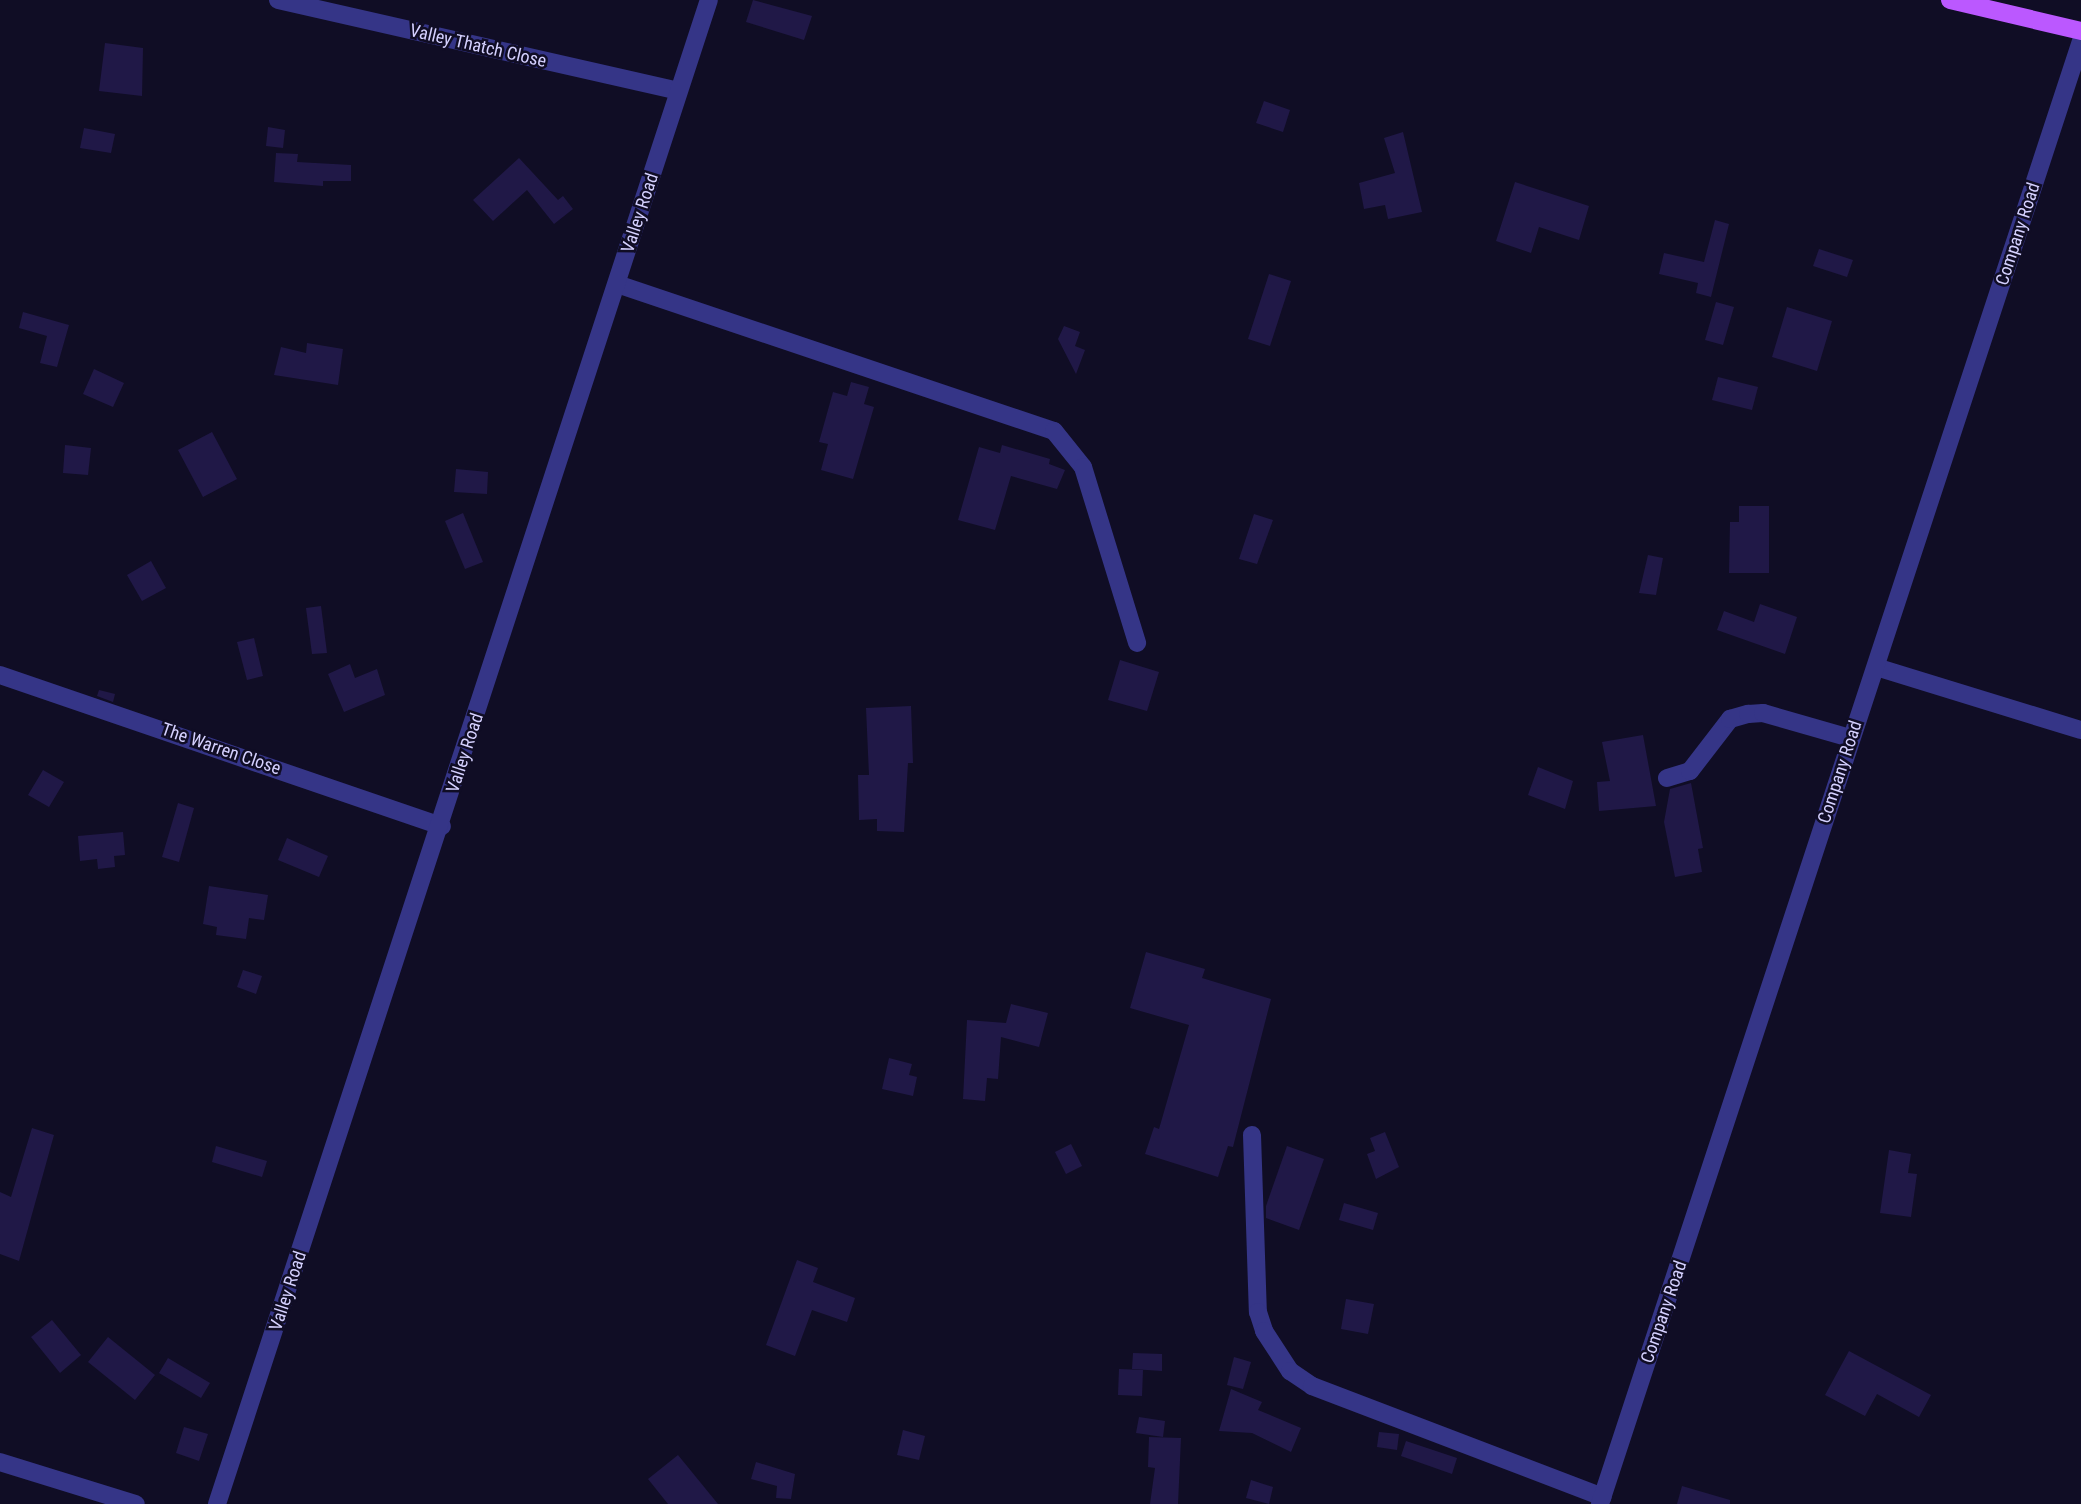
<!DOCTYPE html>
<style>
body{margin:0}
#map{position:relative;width:2081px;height:1504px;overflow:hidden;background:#100d25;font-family:"Roboto Condensed",sans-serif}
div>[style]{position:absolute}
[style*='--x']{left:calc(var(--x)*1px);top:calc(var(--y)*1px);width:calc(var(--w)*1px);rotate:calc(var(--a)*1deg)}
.building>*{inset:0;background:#201847}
.minor>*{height:18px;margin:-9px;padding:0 9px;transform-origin:9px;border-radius:9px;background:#353587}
.major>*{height:18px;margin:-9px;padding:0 9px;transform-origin:9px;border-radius:9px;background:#bb58ff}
span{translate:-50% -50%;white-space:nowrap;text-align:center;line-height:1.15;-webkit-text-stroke:5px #100d25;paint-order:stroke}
.street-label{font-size:18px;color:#d5d1ff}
</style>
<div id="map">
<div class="building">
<div style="clip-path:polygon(753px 0,812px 16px,804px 40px,746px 22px)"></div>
<div style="clip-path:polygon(105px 43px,143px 48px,142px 96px,99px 91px)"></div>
<div style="clip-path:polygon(1264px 101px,1290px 110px,1283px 132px,1256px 123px)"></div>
<div style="clip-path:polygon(268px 127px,285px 130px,283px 148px,266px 146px)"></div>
<div style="clip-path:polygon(84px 128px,115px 134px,111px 153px,80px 148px)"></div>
<div style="clip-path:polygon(1403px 132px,1422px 212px,1388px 219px,1385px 205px,1364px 209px,1359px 183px,1395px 173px,1384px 138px)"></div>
<div style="clip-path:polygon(276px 153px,298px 154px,297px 162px,351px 165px,351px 181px,323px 181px,323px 186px,274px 182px)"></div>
<div style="clip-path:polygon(519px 158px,558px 200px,563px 196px,573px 209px,554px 224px,527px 190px,493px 221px,473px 200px)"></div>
<div style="clip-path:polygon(1515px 182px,1589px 206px,1579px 240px,1539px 227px,1531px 253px,1496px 241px)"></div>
<div style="clip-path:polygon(1715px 220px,1729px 224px,1711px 297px,1696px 293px,1698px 283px,1659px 274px,1664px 253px,1704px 262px)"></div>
<div style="clip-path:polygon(1819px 249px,1853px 260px,1847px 277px,1813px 266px)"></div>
<div style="clip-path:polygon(1269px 274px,1291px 281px,1270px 346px,1248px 339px)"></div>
<div style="clip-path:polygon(1716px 302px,1734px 307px,1723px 345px,1705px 340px)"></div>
<div style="clip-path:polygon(1787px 307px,1832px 321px,1817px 371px,1772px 357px)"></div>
<div style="clip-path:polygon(23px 312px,69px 325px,57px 367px,40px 363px,47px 336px,19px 328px)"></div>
<div style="clip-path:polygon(1064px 326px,1080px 332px,1075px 346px,1085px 350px,1076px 374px,1058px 339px)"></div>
<div style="clip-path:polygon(307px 343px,343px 349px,338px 385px,274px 375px,281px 347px,306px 353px)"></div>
<div style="clip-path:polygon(94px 369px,124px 383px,113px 407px,83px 394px)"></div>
<div style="clip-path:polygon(1718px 377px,1758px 387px,1752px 410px,1712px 400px)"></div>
<div style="clip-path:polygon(851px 382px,869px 387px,864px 404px,874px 407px,853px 479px,821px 470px,828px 444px,819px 442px,833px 392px,847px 396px)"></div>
<div style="clip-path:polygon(212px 432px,237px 479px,203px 497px,178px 450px)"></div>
<div style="clip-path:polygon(65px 445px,91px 448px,88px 475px,63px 473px)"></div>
<div style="clip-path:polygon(1002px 445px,1050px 459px,1049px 464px,1065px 470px,1057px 489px,1011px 476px,995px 530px,958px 520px,979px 447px,1000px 453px)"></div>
<div style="clip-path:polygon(456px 469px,488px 472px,487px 494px,454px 492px)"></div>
<div style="clip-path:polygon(1739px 506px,1769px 506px,1769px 573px,1729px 573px,1730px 522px,1739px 522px)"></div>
<div style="clip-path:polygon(463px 513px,483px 562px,465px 569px,445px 521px)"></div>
<div style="clip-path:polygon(1254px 514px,1273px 520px,1257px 564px,1239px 559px)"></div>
<div style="clip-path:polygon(1648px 555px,1663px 558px,1656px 595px,1639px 593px)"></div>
<div style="clip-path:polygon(151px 561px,166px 588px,142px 601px,127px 575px)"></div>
<div style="clip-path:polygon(1760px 604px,1797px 617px,1785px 654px,1717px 630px,1724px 611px,1754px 622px)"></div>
<div style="clip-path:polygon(321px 606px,327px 653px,312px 654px,306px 608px)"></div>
<div style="clip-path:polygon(254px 638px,263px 676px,247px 680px,237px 642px)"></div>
<div style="clip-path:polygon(1120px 660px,1159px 672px,1147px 711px,1108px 700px)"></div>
<div style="clip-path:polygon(350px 664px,355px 678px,377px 669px,385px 695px,344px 712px,328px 674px)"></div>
<div style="clip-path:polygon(99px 690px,115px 694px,113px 702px,97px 696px)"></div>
<div style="clip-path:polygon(911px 706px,913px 763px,908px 763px,904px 832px,877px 831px,877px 819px,859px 820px,858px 775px,869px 775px,866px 708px)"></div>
<div style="clip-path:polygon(1643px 735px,1656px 806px,1599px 811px,1597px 782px,1610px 781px,1602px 742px)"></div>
<div style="clip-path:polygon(1538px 767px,1573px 781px,1565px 809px,1528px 795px)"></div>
<div style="clip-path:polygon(43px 770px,64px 782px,49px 807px,28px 795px)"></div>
<div style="clip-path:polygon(1691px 783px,1703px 848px,1698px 849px,1702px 872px,1675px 877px,1664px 822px,1670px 789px)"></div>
<div style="clip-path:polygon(178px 803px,194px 808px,179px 862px,162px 857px)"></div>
<div style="clip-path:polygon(123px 832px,125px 855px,114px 856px,115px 867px,98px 869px,97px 859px,80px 861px,78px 836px)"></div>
<div style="clip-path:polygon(287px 838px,328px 856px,319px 877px,278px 860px)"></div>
<div style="clip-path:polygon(209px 886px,268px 895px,264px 920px,249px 918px,246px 939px,216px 935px,217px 927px,203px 924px)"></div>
<div style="clip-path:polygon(1146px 952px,1205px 969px,1202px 978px,1271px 999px,1233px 1147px,1228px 1146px,1218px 1177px,1145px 1154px,1154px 1127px,1159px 1129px,1189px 1025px,1130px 1008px)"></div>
<div style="clip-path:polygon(243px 970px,262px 976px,256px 994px,237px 987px)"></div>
<div style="clip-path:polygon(1011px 1004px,1048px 1013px,1039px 1047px,1001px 1037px,998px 1079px,987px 1078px,985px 1101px,963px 1099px,967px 1020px,1006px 1023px)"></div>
<div style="clip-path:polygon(889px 1058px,912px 1064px,909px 1075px,917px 1077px,913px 1096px,882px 1089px)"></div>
<div style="clip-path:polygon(32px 1128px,54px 1135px,19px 1261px,0 1254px,0 1192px,11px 1197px)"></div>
<div style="clip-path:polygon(1385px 1132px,1399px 1167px,1376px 1179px,1367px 1154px,1375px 1151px,1370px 1138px)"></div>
<div style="clip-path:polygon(1071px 1144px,1082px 1166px,1066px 1174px,1055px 1152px)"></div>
<div style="clip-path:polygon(216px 1146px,267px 1161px,262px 1177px,212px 1162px)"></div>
<div style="clip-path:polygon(1287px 1146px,1324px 1159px,1299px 1230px,1266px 1218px,1266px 1206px)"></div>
<div style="clip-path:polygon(1889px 1150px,1911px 1154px,1908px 1173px,1917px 1174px,1911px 1217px,1880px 1213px)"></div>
<div style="clip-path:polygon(1344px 1203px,1378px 1213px,1373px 1230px,1339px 1220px)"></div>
<div style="clip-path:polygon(797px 1260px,818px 1268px,813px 1282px,855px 1298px,847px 1322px,812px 1310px,795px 1356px,766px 1345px)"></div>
<div style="clip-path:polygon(1346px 1299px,1374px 1304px,1368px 1334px,1341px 1329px)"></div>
<div style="clip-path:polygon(52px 1320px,81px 1355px,60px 1373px,31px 1337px)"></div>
<div style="clip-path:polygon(108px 1337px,155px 1375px,135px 1400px,88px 1362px)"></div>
<div style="clip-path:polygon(1849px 1351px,1931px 1395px,1919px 1417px,1877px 1394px,1865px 1416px,1825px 1395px)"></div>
<div style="clip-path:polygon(1133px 1353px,1162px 1354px,1162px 1371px,1132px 1369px)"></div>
<div style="clip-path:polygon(1234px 1357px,1251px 1362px,1243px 1389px,1227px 1385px)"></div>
<div style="clip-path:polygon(168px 1358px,210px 1383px,201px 1398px,159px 1373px)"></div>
<div style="clip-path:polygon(1119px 1369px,1143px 1370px,1142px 1396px,1118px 1395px)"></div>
<div style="clip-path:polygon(1231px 1389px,1262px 1402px,1258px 1410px,1301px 1428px,1291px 1452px,1252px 1433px,1219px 1431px)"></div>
<div style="clip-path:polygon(1139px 1417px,1165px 1421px,1163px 1437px,1136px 1433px)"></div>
<div style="clip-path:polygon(184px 1427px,208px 1434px,199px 1461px,176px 1453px)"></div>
<div style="clip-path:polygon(903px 1430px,925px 1436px,919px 1460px,897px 1455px)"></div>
<div style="clip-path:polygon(1379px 1432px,1399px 1434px,1397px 1450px,1377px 1447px)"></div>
<div style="clip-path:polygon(1149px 1437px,1181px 1438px,1178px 1504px,1150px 1504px,1155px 1468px,1148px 1467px)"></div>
<div style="clip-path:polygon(1406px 1441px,1457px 1458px,1452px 1474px,1401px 1456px)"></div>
<div style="clip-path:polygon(678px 1455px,718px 1504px,668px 1504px,648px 1479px)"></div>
<div style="clip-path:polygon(756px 1462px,795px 1474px,791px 1499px,776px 1498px,777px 1486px,751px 1479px)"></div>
<div style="clip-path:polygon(1251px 1480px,1273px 1487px,1269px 1504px,1246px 1498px)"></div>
<div style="clip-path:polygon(1682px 1486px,1730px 1500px,1730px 1504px,1677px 1504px)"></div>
</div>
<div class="minor">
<div style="--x:278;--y:0;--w:410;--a:12.8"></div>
<div style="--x:617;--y:284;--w:461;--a:18.6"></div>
<div style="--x:1054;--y:431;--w:46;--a:51.1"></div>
<div style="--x:1083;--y:467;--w:184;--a:72.9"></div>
<div style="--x:1876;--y:667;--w:214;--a:17.1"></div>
<div style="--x:0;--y:675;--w:467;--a:18.9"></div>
<div style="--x:1667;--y:778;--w:24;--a:-17"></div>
<div style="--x:1690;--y:771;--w:66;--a:-52.4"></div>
<div style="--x:1730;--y:719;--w:19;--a:-16"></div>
<div style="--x:1748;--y:714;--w:15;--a:-4"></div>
<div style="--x:1763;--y:713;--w:91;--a:16"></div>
<div style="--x:1252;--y:1135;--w:177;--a:88.1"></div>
<div style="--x:1258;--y:1312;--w:20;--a:72"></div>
<div style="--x:1264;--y:1331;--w:48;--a:57"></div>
<div style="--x:1290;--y:1371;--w:27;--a:34"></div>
<div style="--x:1312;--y:1386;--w:311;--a:20.9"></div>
<div style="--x:0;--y:1462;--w:142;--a:17.2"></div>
<div style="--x:217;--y:1504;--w:1582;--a:-71.89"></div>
<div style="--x:1600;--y:1504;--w:1540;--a:-71.8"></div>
</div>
<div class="major">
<div style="--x:1950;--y:0;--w:135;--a:13.3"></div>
</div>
<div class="street-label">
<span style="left:478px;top:46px;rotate:13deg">Valley Thatch Close</span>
<span style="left:640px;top:213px;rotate:-72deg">Valley Road</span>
<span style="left:2018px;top:234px;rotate:-72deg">Company Road</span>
<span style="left:221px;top:749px;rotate:19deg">The Warren Close</span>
<span style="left:465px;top:753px;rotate:-72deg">Valley Road</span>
<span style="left:1840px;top:772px;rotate:-72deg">Company Road</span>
<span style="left:288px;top:1291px;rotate:-72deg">Valley Road</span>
<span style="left:1664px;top:1312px;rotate:-71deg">Company Road</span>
</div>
</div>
